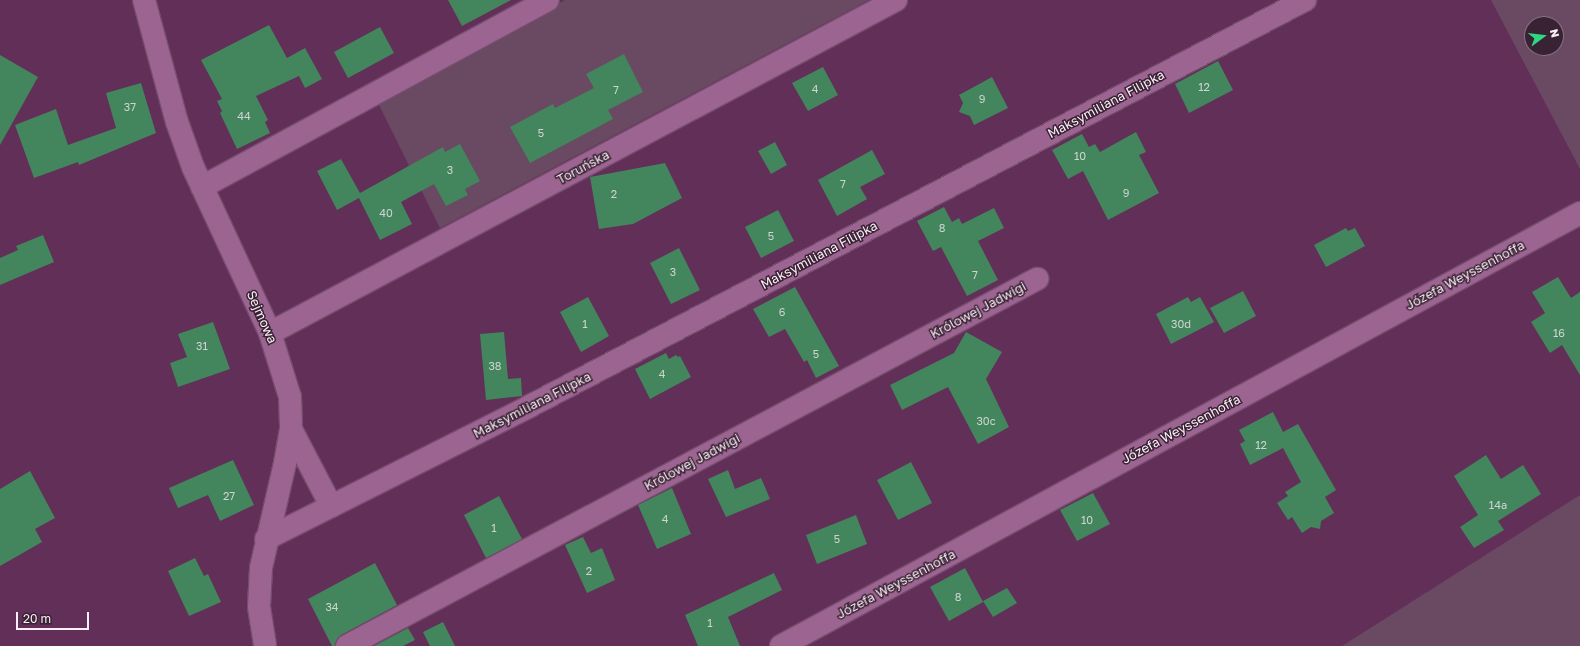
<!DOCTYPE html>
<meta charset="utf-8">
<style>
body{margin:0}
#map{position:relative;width:1580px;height:646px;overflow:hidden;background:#622f58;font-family:"Golos Text",sans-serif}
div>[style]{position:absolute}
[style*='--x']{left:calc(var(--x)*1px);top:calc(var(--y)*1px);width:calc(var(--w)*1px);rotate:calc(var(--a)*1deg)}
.green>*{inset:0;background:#6a4963}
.building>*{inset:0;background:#43855d}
.roads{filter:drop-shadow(1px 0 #754d6e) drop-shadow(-1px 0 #754d6e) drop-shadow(0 1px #754d6e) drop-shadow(0 -1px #754d6e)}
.minor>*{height:22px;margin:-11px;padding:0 11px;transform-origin:11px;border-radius:11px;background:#9c6490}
span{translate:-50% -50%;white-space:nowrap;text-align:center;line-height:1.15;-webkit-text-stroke:3px #392234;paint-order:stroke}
.number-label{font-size:11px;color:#ced4d1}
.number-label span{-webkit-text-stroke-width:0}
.street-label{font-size:13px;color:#fceff8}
.north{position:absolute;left:1524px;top:16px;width:40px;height:40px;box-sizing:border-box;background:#392234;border:1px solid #877482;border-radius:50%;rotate:75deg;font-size:11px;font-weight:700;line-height:16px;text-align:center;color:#fceff8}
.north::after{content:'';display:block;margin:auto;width:14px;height:18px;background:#2ed883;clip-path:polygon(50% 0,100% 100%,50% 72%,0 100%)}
.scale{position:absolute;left:16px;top:612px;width:73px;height:18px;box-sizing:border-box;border:2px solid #fceff8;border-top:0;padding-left:5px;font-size:12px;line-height:14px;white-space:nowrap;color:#fceff8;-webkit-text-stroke:3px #392234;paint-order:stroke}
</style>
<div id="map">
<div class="green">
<div style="clip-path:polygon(565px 0,869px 0,440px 228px,377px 101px)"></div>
<div style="clip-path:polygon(evenodd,1491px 0,1580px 0,1580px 169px,1491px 0,1532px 24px,1556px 24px,1556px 48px,1532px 48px,1532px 24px)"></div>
<div style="clip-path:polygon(1580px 495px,1580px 646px,1342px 646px)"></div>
</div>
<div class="building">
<div style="clip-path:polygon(448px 0,511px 0,462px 26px)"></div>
<div style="clip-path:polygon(269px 25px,287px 58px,305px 48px,322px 79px,305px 88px,299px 76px,256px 96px,268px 120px,265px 122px,270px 133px,237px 149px,220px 113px,222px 111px,217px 101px,222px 99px,201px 60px)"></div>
<div style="clip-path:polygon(380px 27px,394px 53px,348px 78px,334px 52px)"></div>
<div style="clip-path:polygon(624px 54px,643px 92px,608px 110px,613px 119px,530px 163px,510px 127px,553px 104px,555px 108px,594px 88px,586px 74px)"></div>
<div style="clip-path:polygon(0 55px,38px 77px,0 145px)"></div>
<div style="clip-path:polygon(1218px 61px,1233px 90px,1189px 113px,1175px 84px)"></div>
<div style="clip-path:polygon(823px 67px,838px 95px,808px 111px,792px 83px)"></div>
<div style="clip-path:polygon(992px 77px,1008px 108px,974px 125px,970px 116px,959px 112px,963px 103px,959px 95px)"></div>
<div style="clip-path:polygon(141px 83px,156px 133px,79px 165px,78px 162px,34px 178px,15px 125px,56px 109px,68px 145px,116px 128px,106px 93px)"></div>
<div style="clip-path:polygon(1136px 132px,1146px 152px,1139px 155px,1159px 193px,1108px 220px,1083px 171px,1068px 179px,1052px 150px,1082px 134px,1089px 147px,1095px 144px,1100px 152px)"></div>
<div style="clip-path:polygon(775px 142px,787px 165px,771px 174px,758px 151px)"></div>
<div style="clip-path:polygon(460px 144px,480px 181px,465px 189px,468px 195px,446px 206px,434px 184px,401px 202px,412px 224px,380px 240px,359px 198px,337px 210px,317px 171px,341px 159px,360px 193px,443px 147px,445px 152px)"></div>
<div style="clip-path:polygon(872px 150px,885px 174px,860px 187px,867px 199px,837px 216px,818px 180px)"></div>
<div style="clip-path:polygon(665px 163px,682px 198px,633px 224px,599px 229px,590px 177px)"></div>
<div style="clip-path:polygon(944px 207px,952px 222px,959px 218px,962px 224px,994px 208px,1004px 228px,978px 241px,998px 280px,967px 296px,941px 247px,933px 251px,917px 221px)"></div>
<div style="clip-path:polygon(778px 210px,794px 241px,761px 258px,745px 227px)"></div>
<div style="clip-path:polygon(1346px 228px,1348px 231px,1355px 228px,1365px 246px,1326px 267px,1314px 245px)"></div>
<div style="clip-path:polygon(43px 235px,54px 262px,0 285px,0 258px,18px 250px,16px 246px)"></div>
<div style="clip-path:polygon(679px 248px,700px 290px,671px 304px,650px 263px)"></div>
<div style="clip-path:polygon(1558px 277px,1571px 298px,1580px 292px,1580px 375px,1562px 345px,1550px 353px,1531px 322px,1545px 313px,1532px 292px)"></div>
<div style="clip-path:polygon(795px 287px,839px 366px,816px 378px,807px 360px,804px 362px,785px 329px,769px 337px,753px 309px)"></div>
<div style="clip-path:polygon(1243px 291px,1256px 316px,1224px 333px,1210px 308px)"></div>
<div style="clip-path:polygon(588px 297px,609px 336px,581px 352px,560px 312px)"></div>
<div style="clip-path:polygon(1188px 297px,1191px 302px,1200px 297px,1214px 322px,1171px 344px,1156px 314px)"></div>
<div style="clip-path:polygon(213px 322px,230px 369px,178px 387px,170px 363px,187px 357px,178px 334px)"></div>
<div style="clip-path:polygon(504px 332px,508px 379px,521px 378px,522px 396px,486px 400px,480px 334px)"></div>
<div style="clip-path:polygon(966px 332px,1002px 352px,986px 379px,1009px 427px,978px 444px,948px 387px,902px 410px,890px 385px,954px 353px)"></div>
<div style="clip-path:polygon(666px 353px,669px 359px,676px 355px,678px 357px,680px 356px,691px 377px,650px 399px,635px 369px)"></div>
<div style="clip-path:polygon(1273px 412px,1283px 432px,1298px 424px,1336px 490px,1325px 497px,1334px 513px,1321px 521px,1320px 529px,1311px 527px,1302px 533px,1292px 517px,1288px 520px,1277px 503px,1288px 496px,1285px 492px,1301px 482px,1283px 448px,1250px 465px,1240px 444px,1245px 441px,1239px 430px)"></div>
<div style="clip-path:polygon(1486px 455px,1501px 479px,1523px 465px,1541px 494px,1498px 521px,1504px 530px,1474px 548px,1460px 527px,1478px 515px,1454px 476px)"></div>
<div style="clip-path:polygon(233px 460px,254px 505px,220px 521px,208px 495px,178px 508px,169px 488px)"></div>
<div style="clip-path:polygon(911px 462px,932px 503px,898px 520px,877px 480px)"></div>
<div style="clip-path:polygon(728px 470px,735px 489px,761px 478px,770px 499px,726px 517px,708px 479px)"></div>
<div style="clip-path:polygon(30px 471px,55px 518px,35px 529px,42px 542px,0 566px,0 489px)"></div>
<div style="clip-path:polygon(672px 488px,691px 534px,657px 549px,638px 505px)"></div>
<div style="clip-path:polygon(1093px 493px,1110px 524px,1077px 541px,1060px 510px)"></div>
<div style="clip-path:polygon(499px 496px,522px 539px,486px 558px,464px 515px)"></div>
<div style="clip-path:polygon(856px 515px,867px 544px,817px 564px,806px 535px)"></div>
<div style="clip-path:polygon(583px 537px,591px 553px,602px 548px,615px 580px,587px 593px,565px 545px)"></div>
<div style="clip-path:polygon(195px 558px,204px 576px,208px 574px,221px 602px,189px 616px,168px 571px)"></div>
<div style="clip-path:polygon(375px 563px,397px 605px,341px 635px,335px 646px,332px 646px,308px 599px)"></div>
<div style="clip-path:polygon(965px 568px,983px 602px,949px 621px,930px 587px)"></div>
<div style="clip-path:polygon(774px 573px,782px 590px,728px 617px,740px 646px,698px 646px,685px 615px)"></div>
<div style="clip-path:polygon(1007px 588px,1017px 603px,993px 617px,983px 601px)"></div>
<div style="clip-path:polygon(443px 622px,455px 646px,430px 646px,423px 632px)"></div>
<div style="clip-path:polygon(408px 628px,415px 640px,403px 646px,374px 646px)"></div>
</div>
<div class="roads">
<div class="minor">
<div style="--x:144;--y:0;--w:126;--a:74.9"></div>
<div style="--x:177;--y:122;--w:48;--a:70.4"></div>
<div style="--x:193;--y:167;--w:183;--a:65.1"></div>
<div style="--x:270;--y:333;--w:67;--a:72.6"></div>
<div style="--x:290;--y:397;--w:32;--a:88"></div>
<div style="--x:291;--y:429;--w:35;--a:100"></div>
<div style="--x:285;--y:463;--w:108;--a:102.9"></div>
<div style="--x:261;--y:568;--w:39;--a:93"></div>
<div style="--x:259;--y:607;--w:39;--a:81"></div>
<div style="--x:202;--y:187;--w:393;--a:-28.4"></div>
<div style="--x:270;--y:333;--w:709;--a:-28.01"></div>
<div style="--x:291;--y:429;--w:87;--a:62.5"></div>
<div style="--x:266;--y:539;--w:296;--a:-26.7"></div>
<div style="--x:530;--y:406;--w:875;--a:-27.65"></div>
<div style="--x:347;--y:646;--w:782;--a:-28.01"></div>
<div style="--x:781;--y:646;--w:909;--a:-28.45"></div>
</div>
</div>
<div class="number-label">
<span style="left:1204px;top:87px">12</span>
<span style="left:815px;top:89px">4</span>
<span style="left:616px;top:90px">7</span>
<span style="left:982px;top:99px">9</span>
<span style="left:130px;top:107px">37</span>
<span style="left:244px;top:116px">44</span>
<span style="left:541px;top:133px">5</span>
<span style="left:1080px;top:156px">10</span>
<span style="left:450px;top:170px">3</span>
<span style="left:843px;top:184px">7</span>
<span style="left:1126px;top:193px">9</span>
<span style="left:614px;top:194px">2</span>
<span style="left:386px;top:213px">40</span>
<span style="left:942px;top:228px">8</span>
<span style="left:771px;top:236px">5</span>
<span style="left:673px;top:272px">3</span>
<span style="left:975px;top:275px">7</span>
<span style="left:782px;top:312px">6</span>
<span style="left:585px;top:324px">1</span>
<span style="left:1181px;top:324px">30d</span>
<span style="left:1559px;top:333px">16</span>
<span style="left:202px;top:346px">31</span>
<span style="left:816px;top:354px">5</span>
<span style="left:495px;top:366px">38</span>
<span style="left:662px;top:374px">4</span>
<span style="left:986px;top:421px">30c</span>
<span style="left:1261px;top:445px">12</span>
<span style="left:229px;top:496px">27</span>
<span style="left:1498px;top:505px">14a</span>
<span style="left:665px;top:519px">4</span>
<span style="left:1087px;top:520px">10</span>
<span style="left:494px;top:528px">1</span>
<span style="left:837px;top:539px">5</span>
<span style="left:589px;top:571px">2</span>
<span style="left:958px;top:597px">8</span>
<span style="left:332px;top:607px">34</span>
<span style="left:710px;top:623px">1</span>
</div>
<div class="street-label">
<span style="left:1106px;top:104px;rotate:-28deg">Maksymiliana Filipka</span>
<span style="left:583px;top:167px;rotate:-28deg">Toruńska</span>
<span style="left:819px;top:255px;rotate:-28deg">Maksymiliana Filipka</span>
<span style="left:1465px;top:275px;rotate:-28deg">Józefa Weyssenhoffa</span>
<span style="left:978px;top:310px;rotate:-28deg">Królowej Jadwigi</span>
<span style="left:262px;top:317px;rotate:66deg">Sejmowa</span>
<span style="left:532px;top:405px;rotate:-27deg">Maksymiliana Filipka</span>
<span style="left:1181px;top:429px;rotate:-28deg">Józefa Weyssenhoffa</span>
<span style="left:692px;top:462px;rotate:-28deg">Królowej Jadwigi</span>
<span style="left:896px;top:584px;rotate:-28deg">Józefa Weyssenhoffa</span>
</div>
<div class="north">N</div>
<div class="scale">20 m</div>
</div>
